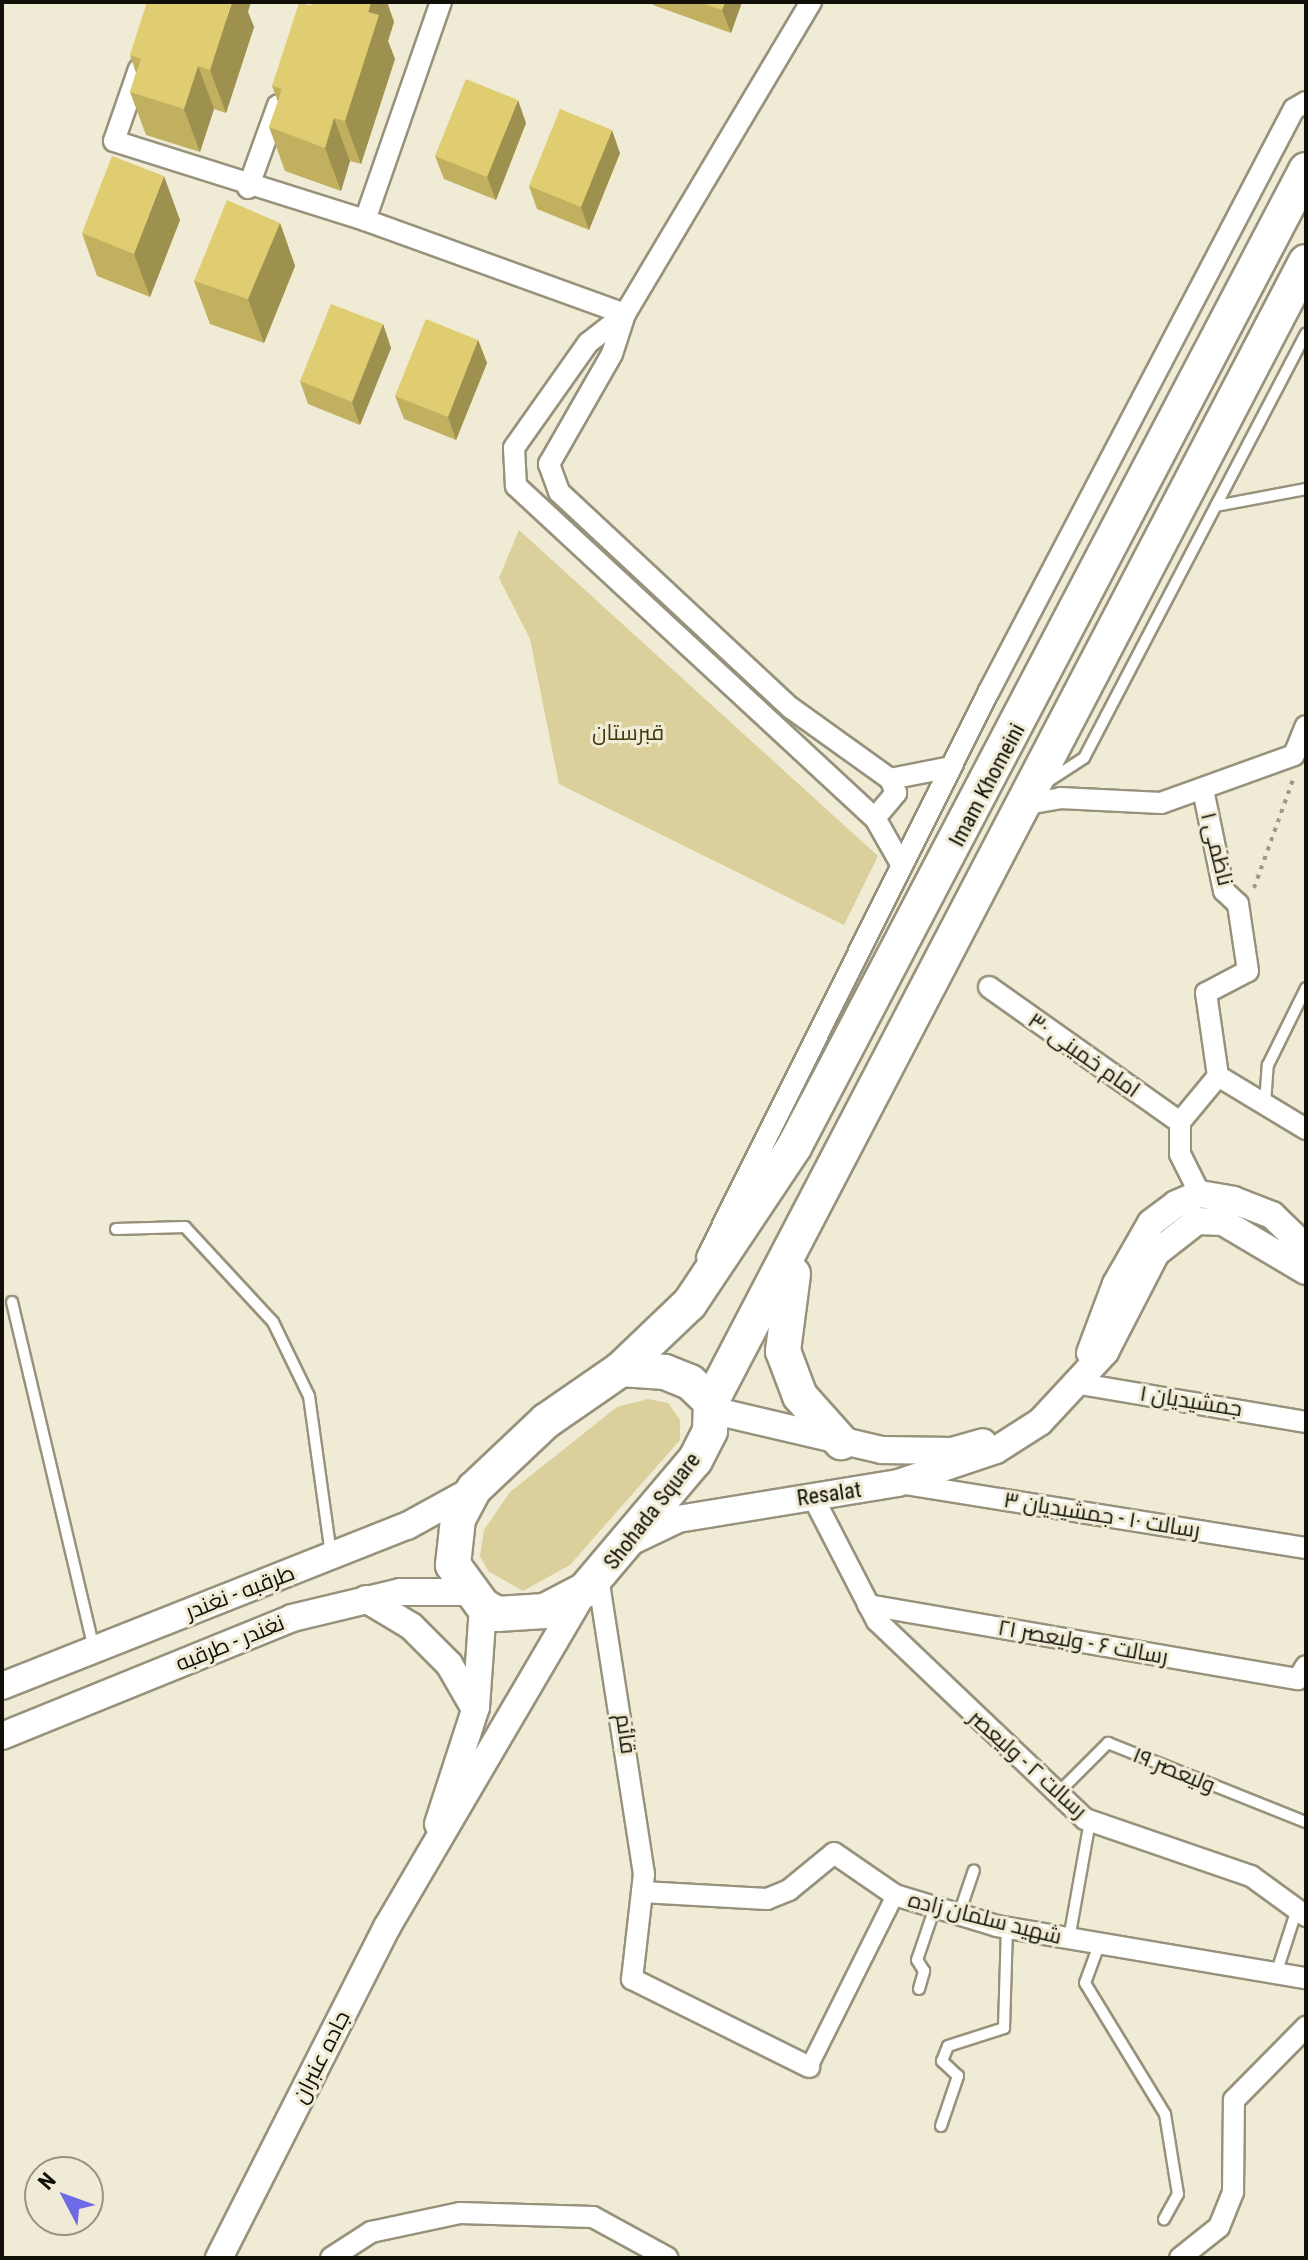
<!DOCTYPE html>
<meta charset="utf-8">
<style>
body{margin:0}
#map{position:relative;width:1308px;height:2260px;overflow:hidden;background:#f0ebd4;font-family:"Roboto Condensed",Cairo,sans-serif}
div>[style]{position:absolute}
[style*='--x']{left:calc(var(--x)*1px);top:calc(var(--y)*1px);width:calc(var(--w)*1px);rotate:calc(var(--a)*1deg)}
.green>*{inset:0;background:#dbd09c}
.path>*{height:4px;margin-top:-2px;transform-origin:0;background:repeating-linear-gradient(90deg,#9e9a89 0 4px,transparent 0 10px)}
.roads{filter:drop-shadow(2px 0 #97927c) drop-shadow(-2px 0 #97927c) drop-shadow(0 2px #97927c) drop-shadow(0 -2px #97927c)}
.service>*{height:10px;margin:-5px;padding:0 5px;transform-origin:5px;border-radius:5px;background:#fff}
.pedestrian>*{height:16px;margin:-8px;padding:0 8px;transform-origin:8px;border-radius:8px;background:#fff}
.minor>*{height:20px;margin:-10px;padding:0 10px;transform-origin:10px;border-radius:10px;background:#fff}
.tertiary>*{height:26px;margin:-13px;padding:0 13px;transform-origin:13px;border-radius:13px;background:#fff}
.trunk>*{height:34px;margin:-17px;padding:0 17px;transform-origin:17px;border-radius:17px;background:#fff}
.wall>*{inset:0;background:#c2b061}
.shaded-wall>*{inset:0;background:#9e904f}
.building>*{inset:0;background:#e1cd71}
span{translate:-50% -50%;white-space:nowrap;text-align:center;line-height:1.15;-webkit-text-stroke:6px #f0ebd4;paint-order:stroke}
.park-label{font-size:22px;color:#413810}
.street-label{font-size:22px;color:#110f07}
.frame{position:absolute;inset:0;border:4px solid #110f07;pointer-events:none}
.north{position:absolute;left:24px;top:2156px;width:80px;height:80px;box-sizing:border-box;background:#f0ebd4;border:2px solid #979382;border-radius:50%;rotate:311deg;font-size:22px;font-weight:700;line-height:32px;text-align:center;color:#110f07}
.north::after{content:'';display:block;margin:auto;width:28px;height:36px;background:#6e69e4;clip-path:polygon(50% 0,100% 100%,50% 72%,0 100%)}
</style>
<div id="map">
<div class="green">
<div style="clip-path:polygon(519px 530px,878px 856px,844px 925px,559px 784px,530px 639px,499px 578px)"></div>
<div style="clip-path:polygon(648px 1399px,668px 1403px,680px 1420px,680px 1440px,570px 1565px,523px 1591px,488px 1571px,480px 1556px,484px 1530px,510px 1492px,617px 1407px)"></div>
</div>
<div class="path">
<div style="--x:1254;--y:888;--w:118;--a:-70.2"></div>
</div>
<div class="roads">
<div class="service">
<div style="--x:1216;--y:506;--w:92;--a:-10.7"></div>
<div style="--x:1047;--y:782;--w:44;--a:-33"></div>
<div style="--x:1084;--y:758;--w:479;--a:-62.4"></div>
<div style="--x:1265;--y:1104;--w:39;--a:-86"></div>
<div style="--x:1268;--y:1065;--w:86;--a:-63.7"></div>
<div style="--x:116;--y:1229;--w:69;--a:-1.7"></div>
<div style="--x:185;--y:1227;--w:129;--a:47.2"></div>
<div style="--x:273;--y:1322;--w:82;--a:64.1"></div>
<div style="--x:309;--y:1396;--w:161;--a:82.1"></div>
<div style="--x:12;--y:1302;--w:356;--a:76.7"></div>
<div style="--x:1058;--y:1793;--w:71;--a:-45"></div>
<div style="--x:1108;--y:1743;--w:213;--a:21.8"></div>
<div style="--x:959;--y:1914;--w:46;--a:-71.2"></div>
<div style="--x:1069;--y:1939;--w:120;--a:-79.9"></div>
<div style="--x:1099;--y:1945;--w:40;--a:110.2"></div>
<div style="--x:1085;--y:1983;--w:153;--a:58.6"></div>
<div style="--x:1165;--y:2114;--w:81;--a:80.8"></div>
<div style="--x:1178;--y:2194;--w:29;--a:119"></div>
<div style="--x:1277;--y:1971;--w:65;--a:-72.1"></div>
<div style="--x:919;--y:1989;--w:19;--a:-74"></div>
<div style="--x:924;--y:1971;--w:13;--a:-122"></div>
<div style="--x:917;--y:1960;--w:56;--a:-71.2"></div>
<div style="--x:941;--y:2126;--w:53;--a:-71.2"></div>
<div style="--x:958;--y:2076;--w:22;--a:-137"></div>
<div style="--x:942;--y:2061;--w:16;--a:-68"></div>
<div style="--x:948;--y:2046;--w:59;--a:-17.8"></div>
<div style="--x:1004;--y:2028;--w:100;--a:-88.3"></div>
</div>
<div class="pedestrian">
<div style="--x:809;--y:2067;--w:192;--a:-63.4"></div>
</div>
<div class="minor">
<div style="--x:811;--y:2;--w:363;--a:120.8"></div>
<div style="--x:625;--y:314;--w:42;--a:108"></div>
<div style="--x:612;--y:354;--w:127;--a:119.8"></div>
<div style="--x:549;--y:464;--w:30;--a:70"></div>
<div style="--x:559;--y:492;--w:317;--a:43"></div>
<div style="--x:791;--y:708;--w:122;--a:35.6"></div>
<div style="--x:890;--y:779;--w:62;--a:-11.1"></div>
<div style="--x:139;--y:69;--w:76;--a:109.1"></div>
<div style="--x:114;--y:141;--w:263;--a:17.5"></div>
<div style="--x:365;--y:220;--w:276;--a:19.9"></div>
<div style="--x:248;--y:188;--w:88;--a:-70.1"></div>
<div style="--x:365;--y:220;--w:231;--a:-70.8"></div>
<div style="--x:625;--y:314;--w:47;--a:141.9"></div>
<div style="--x:588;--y:343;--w:128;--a:125.2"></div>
<div style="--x:514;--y:448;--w:38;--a:87"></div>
<div style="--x:516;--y:486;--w:489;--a:42.8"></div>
<div style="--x:875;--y:818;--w:53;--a:60.5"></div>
<div style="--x:1294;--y:755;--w:31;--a:-68"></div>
<div style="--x:1022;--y:805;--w:39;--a:-10"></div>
<div style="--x:1060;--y:798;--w:101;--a:2.8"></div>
<div style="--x:1161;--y:803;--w:141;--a:-19.8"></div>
<div style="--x:875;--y:818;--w:33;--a:-50"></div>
<div style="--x:896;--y:793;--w:15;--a:-113"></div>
<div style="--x:989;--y:987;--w:234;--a:35.3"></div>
<div style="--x:1218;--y:1076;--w:103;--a:31.1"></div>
<div style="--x:1200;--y:1194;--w:45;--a:-116.6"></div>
<div style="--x:1180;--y:1154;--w:32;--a:-90"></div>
<div style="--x:1180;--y:1122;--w:60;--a:-50.4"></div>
<div style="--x:1218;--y:1076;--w:84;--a:-98.2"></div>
<div style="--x:1206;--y:993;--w:47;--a:-27.6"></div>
<div style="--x:1248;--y:971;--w:68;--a:-98.5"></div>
<div style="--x:1238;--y:904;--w:19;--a:-137"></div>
<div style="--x:1224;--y:891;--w:103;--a:-101.7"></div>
<div style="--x:707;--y:1257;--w:630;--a:-63.52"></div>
<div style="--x:988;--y:693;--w:659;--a:-62.35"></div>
<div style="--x:1294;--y:109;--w:14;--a:-30"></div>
<div style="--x:1075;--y:1383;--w:234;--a:9.6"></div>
<div style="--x:899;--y:1483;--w:412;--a:9.1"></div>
<div style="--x:814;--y:1499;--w:137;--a:62.7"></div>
<div style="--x:877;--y:1621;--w:287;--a:43.6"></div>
<div style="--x:1085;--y:1819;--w:176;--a:19"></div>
<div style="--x:1251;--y:1876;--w:68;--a:36"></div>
<div style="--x:598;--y:1577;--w:301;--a:81.2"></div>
<div style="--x:644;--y:1874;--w:106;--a:96.5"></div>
<div style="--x:632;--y:1979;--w:198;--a:26.4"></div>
<div style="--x:868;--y:1605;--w:436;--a:9.8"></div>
<div style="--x:1298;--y:1679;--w:15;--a:-58"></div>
<div style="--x:642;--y:1892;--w:125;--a:3.2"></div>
<div style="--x:767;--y:1899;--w:24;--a:-22"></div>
<div style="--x:789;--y:1890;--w:58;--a:-39.4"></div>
<div style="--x:834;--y:1853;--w:74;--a:34.5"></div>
<div style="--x:895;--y:1895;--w:107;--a:16.9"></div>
<div style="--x:997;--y:1926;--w:313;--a:9.6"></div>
<div style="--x:331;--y:2258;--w:48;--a:-33"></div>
<div style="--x:371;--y:2232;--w:91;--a:-12.1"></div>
<div style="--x:460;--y:2213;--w:133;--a:1.7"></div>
<div style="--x:593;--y:2217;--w:85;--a:28.7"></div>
<div style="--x:1180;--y:2258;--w:50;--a:-38.5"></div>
<div style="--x:1219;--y:2227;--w:38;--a:-68"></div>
<div style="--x:1233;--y:2192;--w:92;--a:-89.4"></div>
<div style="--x:1234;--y:2100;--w:103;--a:-45.4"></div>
</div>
<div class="tertiary">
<div style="--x:1090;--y:1353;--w:74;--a:-69.4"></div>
<div style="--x:1116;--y:1284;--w:70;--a:-60.2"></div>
<div style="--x:1151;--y:1223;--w:31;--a:-37"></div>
<div style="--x:1176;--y:1204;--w:26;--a:-23"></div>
<div style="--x:1200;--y:1194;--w:34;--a:10"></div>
<div style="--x:1233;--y:1200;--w:42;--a:21"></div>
<div style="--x:1272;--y:1215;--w:47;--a:44.1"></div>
<div style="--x:711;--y:1410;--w:176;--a:13.2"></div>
<div style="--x:882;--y:1450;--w:70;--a:0.8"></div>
<div style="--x:952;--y:1451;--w:32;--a:-16"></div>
<div style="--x:628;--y:1543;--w:55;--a:-25.6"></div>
<div style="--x:678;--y:1519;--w:223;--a:-9.3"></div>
<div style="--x:898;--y:1483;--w:103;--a:-18.6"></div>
<div style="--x:996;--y:1450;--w:52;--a:-32.5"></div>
<div style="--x:1040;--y:1422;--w:96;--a:-47.1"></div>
<div style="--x:1105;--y:1352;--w:111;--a:-62.7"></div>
<div style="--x:1156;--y:1253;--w:52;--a:-38"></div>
<div style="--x:1197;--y:1221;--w:26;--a:2"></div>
<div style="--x:1223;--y:1222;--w:96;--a:30.6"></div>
<div style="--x:366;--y:1599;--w:52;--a:31"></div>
<div style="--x:411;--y:1626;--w:54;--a:45"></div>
<div style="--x:449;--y:1664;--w:52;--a:60"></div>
<div style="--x:2;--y:1686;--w:435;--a:-21.6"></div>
<div style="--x:407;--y:1526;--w:77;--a:-28.9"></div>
<div style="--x:2;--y:1736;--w:313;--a:-22.1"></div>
<div style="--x:292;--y:1618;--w:111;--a:-13.5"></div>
<div style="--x:400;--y:1592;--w:68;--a:0"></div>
<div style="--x:438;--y:1824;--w:123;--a:-72"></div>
<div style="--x:476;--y:1707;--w:101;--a:-86"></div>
<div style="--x:219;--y:2258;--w:371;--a:-63.1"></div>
<div style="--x:387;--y:1927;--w:391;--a:-59.6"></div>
</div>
<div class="trunk">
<div style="--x:793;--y:1274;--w:78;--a:97.4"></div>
<div style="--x:783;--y:1351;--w:48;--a:69.3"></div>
<div style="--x:800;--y:1396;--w:62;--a:48.3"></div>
<div style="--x:621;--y:1369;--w:95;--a:-43.7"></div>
<div style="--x:690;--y:1303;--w:187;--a:-56.3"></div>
<div style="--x:794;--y:1147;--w:1103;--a:-62.34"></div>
<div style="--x:621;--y:1369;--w:44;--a:3.9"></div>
<div style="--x:665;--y:1372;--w:27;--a:22"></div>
<div style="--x:690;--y:1382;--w:29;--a:44"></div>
<div style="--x:711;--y:1402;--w:29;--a:92"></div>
<div style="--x:710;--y:1431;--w:33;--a:117"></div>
<div style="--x:695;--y:1460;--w:170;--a:130.2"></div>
<div style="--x:585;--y:1590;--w:45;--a:152.3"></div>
<div style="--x:545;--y:1611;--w:48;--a:176.4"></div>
<div style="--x:497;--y:1614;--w:16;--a:-150"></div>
<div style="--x:483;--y:1606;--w:51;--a:-126.2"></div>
<div style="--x:453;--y:1565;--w:46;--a:-83.8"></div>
<div style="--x:458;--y:1519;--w:34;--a:-62"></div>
<div style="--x:474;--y:1489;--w:99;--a:-43.4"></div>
<div style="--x:546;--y:1421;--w:91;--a:-34.7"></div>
<div style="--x:711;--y:1402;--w:1286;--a:-62.44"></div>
</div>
</div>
<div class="wall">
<div style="clip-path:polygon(313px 2px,387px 2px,394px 22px,388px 41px,395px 59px,361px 164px,350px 161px,341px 191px,285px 171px,269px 127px,278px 102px,272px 86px)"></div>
<div style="clip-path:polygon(652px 2px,742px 2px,731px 33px,653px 5px)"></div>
<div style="clip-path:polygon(248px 12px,254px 27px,226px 113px,214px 109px,200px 152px,146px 135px,130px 92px,136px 73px,130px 55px)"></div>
<div style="clip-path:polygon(526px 123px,496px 200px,444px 179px,435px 156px)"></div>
<div style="clip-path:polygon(620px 153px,589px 230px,537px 209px,529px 186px)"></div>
<div style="clip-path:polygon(180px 220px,150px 297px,97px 276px,82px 233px)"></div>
<div style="clip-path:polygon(280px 223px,295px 266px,264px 343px,210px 324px,194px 281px)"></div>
<div style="clip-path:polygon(383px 324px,391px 348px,360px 425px,308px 404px,300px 381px)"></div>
<div style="clip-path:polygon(478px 340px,487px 363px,456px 440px,404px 419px,395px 396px)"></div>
</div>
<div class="shaded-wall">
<div style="clip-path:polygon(232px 2px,251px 2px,248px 12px,254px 27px,226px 113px,210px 70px)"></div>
<div style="clip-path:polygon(371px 2px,387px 2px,394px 22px,388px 41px,395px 59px,361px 164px,345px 121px)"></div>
<div style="clip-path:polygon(725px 2px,742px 2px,731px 33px,722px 10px)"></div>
<div style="clip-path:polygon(198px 66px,214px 109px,200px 152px,184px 109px)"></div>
<div style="clip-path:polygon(518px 100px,526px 123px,496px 200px,487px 177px)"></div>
<div style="clip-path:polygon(334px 118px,350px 161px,341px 191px,325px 148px)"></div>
<div style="clip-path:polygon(612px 130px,620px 153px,589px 230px,581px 207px)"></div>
<div style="clip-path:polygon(164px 176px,180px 220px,150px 297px,134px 254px)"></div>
<div style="clip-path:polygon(280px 223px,295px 266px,264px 343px,248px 299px)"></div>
<div style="clip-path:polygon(383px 324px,391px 348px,360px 425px,352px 402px)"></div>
<div style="clip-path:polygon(478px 340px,487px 363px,456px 440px,448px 417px)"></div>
</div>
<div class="building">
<div style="clip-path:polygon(147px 2px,232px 2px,210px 70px,198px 66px,184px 109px,130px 92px,141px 59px,130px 55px)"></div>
<div style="clip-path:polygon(313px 2px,371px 2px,368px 12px,379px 15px,345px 121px,334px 118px,325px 148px,269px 127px,282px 89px,272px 86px,299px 3px,312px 6px)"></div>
<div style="clip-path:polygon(699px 2px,725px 2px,722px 10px)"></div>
<div style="clip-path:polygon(466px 79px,518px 100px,487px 177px,435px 156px)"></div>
<div style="clip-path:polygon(560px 109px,612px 130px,581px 207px,529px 186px)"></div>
<div style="clip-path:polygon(112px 156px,164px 176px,134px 254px,82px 233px)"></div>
<div style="clip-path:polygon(227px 200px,280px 223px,248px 299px,194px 281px)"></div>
<div style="clip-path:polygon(331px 304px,383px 324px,352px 402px,300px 381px)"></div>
<div style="clip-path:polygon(426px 319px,478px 340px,448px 417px,395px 396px)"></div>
</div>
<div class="park-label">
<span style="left:628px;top:733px">قبرستان</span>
</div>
<div class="street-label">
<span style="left:987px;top:785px;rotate:-62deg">Imam Khomeini</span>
<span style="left:1217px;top:849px;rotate:76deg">ناظمی ۱</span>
<span style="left:1084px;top:1055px;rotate:35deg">امام خمینی ۳۰</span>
<span style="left:1191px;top:1401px;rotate:9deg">جمشیدیان ۱</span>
<span style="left:829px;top:1494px;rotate:-8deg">Resalat</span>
<span style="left:652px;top:1511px;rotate:-52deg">Shohada Square</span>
<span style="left:1102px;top:1515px;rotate:9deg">رسالت ۱۰ - جمشیدیان ۳</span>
<span style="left:240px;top:1592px;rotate:-21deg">طرقبه - نغندر</span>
<span style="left:1083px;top:1642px;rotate:10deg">رسالت ۶ - ولیعصر ۲۱</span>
<span style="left:230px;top:1643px;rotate:-22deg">نغندر - طرقبه</span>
<span style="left:626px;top:1734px;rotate:82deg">قائم</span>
<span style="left:1028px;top:1764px;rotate:42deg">رسالت ۲ - ولیعصر</span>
<span style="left:1174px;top:1770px;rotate:22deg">ولیعصر ۱۹</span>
<span style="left:985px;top:1918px;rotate:14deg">شهید سلمان زاده</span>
<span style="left:321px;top:2057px;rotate:-63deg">جاده عنبران</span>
</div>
<div class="frame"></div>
<div class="north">N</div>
</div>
